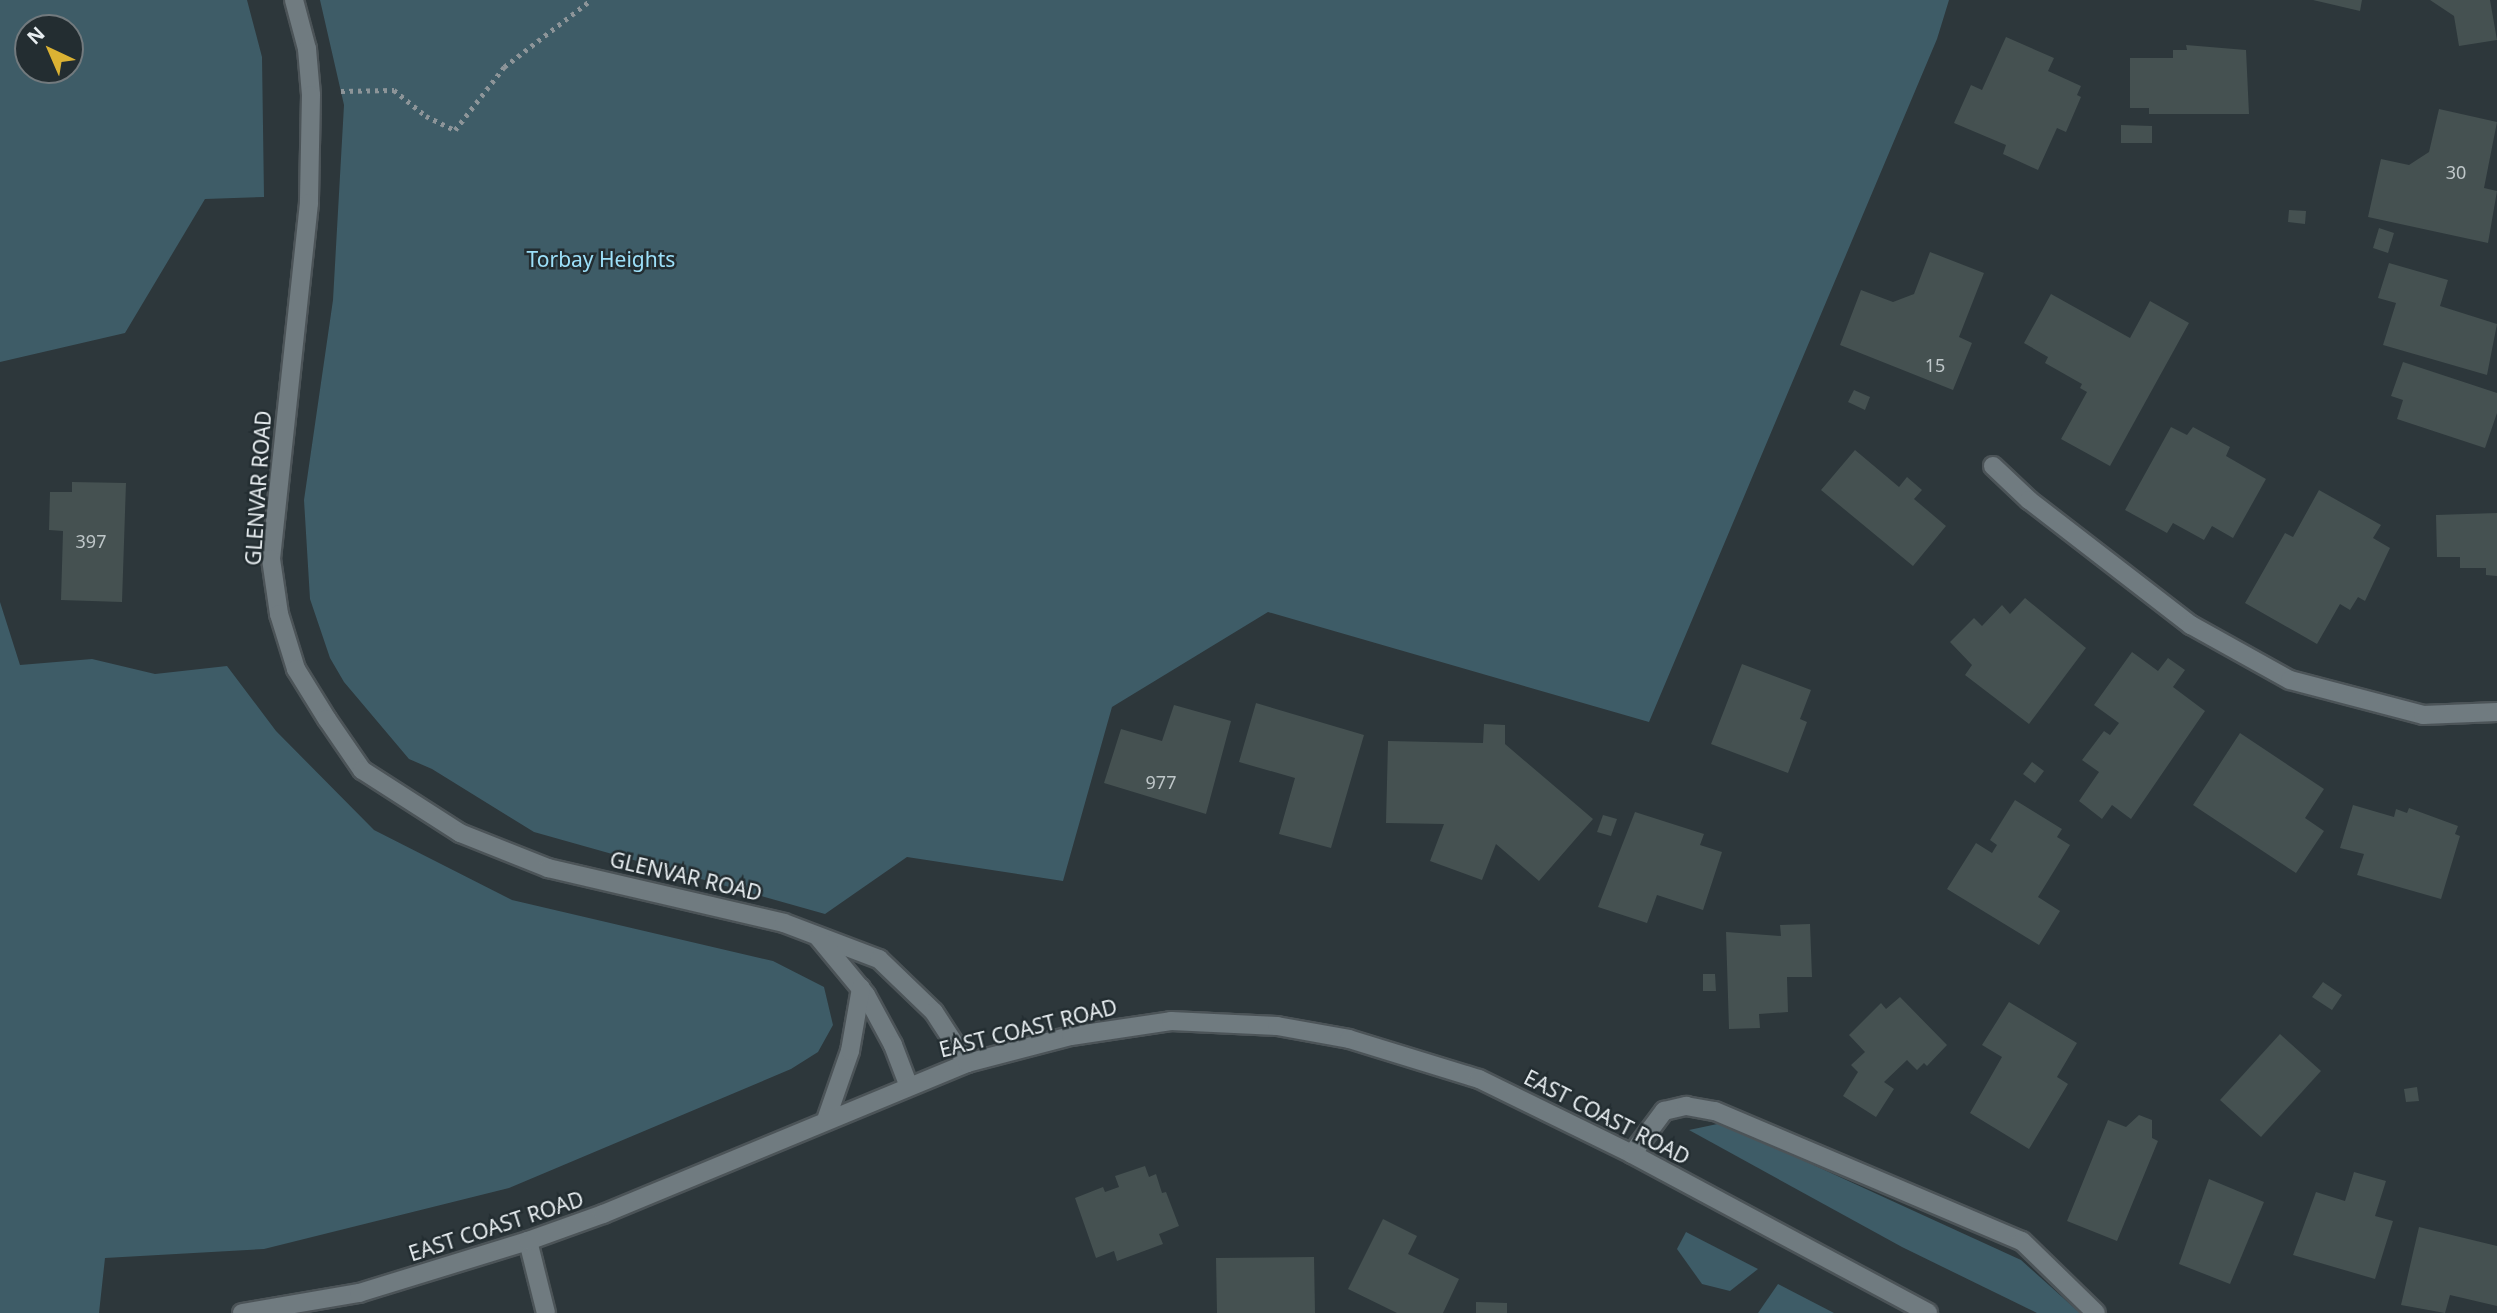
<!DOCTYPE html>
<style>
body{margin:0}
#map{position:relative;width:2497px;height:1313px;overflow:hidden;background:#2d373b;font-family:"Noto Sans",sans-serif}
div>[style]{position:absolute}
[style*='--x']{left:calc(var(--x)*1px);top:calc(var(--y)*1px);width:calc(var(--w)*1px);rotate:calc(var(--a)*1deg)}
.green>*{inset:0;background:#3e5c67}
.building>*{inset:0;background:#455151}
.path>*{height:4.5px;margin-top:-2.25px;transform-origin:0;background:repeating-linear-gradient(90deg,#8d9599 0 3.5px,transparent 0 8.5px)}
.roads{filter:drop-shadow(2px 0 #4c5458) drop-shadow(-2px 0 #4c5458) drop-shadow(0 2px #4c5458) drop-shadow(0 -2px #4c5458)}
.lane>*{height:18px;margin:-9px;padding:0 9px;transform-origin:9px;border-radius:9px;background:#707b80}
.secondary>*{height:18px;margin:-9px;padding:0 9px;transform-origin:9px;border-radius:9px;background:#707b80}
span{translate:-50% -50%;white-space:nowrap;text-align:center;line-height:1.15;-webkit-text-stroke:5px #232d31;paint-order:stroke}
.number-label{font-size:18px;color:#bfc7c9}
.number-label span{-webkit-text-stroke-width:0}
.park-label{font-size:21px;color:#9de0f9}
.street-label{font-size:21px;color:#e8eef1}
.north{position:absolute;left:14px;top:14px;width:70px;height:70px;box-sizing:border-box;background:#232d31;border:2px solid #727a7e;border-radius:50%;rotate:316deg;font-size:19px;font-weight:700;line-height:28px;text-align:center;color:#e8eef1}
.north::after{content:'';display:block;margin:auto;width:24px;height:32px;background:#dbb233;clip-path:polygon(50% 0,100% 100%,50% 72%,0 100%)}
</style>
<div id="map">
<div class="green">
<div style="clip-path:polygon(evenodd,0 0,247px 0,262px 57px,264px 197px,205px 199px,125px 333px,0 362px,0 0,28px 28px,70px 28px,70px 70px,28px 70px,28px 28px)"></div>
<div style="clip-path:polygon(320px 0,1949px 0,1937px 39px,1649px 722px,1268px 612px,1112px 707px,1063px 881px,907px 857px,825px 914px,534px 832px,432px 769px,409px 759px,344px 682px,330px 658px,310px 599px,304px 500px,333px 300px,344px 105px)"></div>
<div style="clip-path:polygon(0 602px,20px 665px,92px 659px,155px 674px,227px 666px,276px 731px,374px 830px,512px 900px,773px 961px,824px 987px,833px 1025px,818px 1052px,791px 1069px,509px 1188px,264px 1249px,105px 1258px,99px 1313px,0 1313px)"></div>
<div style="clip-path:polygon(1722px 1123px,2021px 1260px,2080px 1313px,2037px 1313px,1902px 1247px,1689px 1130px)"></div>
<div style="clip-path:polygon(1686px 1232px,1758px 1269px,1730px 1291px,1702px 1284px,1677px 1249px)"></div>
<div style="clip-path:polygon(1778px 1284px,1834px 1313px,1758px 1313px)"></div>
</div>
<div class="building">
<div style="clip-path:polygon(2313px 0,2362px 0,2360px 11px)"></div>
<div style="clip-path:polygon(2430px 0,2490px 0,2497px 40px,2459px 46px,2454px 16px)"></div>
<div style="clip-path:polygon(2006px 37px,2054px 58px,2048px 71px,2081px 86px,2077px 95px,2081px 97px,2066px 132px,2057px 128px,2038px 170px,2003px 154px,2006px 145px,1954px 123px,1971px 85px,1982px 90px)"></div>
<div style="clip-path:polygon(2186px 45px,2246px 50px,2249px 114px,2149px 114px,2149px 108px,2130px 108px,2130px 58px,2173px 58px,2173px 50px,2187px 50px)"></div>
<div style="clip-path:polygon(2439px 109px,2497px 122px,2484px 188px,2497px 191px,2488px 243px,2368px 217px,2381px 159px,2409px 165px,2429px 152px)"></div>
<div style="clip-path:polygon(2121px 125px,2152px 126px,2152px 143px,2121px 143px)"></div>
<div style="clip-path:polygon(2289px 210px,2306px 211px,2305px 224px,2288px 222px)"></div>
<div style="clip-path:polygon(2379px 228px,2394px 233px,2388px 253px,2373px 248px)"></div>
<div style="clip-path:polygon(1930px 252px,1984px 273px,1959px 337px,1972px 343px,1953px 390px,1840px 345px,1861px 290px,1893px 302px,1914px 294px)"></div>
<div style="clip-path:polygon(2389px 263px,2448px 280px,2440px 306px,2497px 324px,2487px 375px,2383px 345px,2396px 303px,2378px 298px)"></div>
<div style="clip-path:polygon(2051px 294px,2130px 338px,2150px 301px,2189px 323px,2110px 466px,2061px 439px,2087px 392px,2080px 388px,2082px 384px,2045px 363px,2048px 357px,2024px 343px)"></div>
<div style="clip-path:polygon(2403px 362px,2497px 393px,2497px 413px,2485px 448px,2397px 419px,2403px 400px,2391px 396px)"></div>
<div style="clip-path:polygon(1854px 390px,1870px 397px,1865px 410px,1848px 402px)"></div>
<div style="clip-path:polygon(2171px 427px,2187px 435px,2193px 427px,2230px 447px,2226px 456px,2266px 479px,2233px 538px,2212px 526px,2204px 540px,2173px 523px,2167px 533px,2125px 510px)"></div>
<div style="clip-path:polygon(1855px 450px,1899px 487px,1907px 477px,1922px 490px,1914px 499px,1946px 526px,1913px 566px,1821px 490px)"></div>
<div style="clip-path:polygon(72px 482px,126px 483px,122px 602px,61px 600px,63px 531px,49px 530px,50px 492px,72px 492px)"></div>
<div style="clip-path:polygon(2319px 490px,2381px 525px,2373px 538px,2390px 548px,2365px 601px,2358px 597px,2350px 610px,2340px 604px,2317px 644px,2245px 603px,2285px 533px,2293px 537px)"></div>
<div style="clip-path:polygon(2497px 513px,2497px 576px,2486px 575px,2486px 568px,2460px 568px,2460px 557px,2437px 557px,2436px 515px)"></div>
<div style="clip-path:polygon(2025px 598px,2086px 648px,2029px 724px,1965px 675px,1972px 665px,1950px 642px,1974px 618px,1982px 626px,2002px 605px,2010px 614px)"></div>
<div style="clip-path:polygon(2132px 652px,2158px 671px,2168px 658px,2185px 670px,2173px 687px,2205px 711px,2131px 819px,2112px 805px,2102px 819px,2079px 801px,2099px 772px,2082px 760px,2104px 731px,2110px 735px,2119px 723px,2094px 705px)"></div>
<div style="clip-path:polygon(1742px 664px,1811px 690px,1800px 719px,1807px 722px,1788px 773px,1711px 744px)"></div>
<div style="clip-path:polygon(1256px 703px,1364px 735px,1331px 848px,1279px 834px,1295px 778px,1239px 762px)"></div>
<div style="clip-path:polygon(1174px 705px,1231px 721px,1206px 814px,1104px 783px,1121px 729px,1162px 741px)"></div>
<div style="clip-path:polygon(1484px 724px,1505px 725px,1505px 744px,1593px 819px,1539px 881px,1496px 844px,1482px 880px,1430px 861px,1444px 824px,1386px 823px,1388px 741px,1483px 743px)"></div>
<div style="clip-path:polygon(2240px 733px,2324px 789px,2305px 818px,2324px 831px,2296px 873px,2193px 805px)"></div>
<div style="clip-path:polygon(2032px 762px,2044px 771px,2035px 783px,2023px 774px)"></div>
<div style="clip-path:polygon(2015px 800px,2062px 829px,2057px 837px,2070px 845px,2038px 897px,2060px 911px,2039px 945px,1947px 889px,1976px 843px,1992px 853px,1997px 845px,1990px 840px)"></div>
<div style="clip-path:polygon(2353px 805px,2394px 817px,2396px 809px,2407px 813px,2409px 808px,2458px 826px,2455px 834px,2460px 836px,2441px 899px,2357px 875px,2364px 854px,2340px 848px)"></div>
<div style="clip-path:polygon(1635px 812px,1704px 834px,1700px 845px,1722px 852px,1703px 910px,1657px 895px,1647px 923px,1598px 907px)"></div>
<div style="clip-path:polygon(1603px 815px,1617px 819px,1611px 836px,1597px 832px)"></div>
<div style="clip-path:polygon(1810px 924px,1812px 977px,1787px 977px,1788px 1012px,1759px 1014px,1760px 1028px,1729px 1029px,1726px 932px,1781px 936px,1780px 925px)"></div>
<div style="clip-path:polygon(1703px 974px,1715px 974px,1716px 991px,1703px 991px)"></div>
<div style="clip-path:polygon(2323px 982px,2342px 995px,2332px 1010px,2312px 997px)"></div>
<div style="clip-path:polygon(1900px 997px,1947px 1045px,1927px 1066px,1924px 1063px,1917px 1070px,1907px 1060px,1884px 1082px,1894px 1089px,1876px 1117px,1843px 1096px,1858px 1072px,1851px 1065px,1865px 1052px,1849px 1035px,1881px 1003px,1886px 1009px)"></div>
<div style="clip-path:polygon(2009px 1002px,2077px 1043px,2057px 1077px,2068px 1084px,2029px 1149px,1970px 1113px,2002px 1057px,1982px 1045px)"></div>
<div style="clip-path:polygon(2280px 1034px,2321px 1071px,2261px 1137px,2220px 1100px)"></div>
<div style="clip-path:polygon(2417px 1087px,2419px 1101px,2406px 1102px,2404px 1089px)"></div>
<div style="clip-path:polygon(2139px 1115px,2152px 1120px,2152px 1138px,2158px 1141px,2117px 1241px,2067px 1221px,2108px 1120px,2126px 1127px)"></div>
<div style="clip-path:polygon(1145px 1166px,1149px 1177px,1156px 1174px,1162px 1193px,1166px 1192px,1179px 1226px,1159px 1234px,1163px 1244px,1117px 1261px,1114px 1251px,1096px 1258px,1075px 1198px,1103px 1187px,1105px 1192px,1119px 1187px,1115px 1176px)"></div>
<div style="clip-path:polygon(2354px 1172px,2386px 1181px,2375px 1216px,2393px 1221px,2375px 1279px,2293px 1255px,2316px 1192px,2345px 1201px)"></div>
<div style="clip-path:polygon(2209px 1179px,2264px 1202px,2230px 1284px,2179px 1264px)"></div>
<div style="clip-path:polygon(1383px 1219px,1417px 1236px,1408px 1254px,1459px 1279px,1443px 1313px,1397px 1313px,1348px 1289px)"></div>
<div style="clip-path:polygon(2419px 1227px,2497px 1246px,2497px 1306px,2450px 1295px,2445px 1313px,2401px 1305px)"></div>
<div style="clip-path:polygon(1314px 1257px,1315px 1313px,1217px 1313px,1216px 1258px)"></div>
<div style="clip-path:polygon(1476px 1302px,1507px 1303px,1507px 1313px,1476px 1313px)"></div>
</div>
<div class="path">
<div style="--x:341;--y:91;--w:53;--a:-1.1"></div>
<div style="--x:394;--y:90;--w:41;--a:39.1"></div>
<div style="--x:426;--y:116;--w:32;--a:26"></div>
<div style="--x:455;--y:130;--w:80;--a:-52.1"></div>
<div style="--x:504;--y:67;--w:110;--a:-37.6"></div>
</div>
<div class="roads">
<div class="lane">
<div style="--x:1993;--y:466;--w:50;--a:43.4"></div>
<div style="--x:2029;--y:500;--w:205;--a:37.7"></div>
<div style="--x:2191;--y:625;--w:113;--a:29.1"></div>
<div style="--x:2290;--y:680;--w:138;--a:14.7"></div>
<div style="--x:2423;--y:715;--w:74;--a:-2.3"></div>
<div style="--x:1632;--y:1154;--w:54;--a:-53.3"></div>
<div style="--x:1664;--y:1111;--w:23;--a:-13"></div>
<div style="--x:1686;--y:1106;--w:29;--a:10"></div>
<div style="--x:1715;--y:1111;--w:333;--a:23"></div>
<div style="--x:2022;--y:1241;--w:103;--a:44.2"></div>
</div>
<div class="secondary">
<div style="--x:294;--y:0;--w:51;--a:75.1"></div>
<div style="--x:307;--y:49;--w:46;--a:85"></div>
<div style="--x:311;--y:95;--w:108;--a:91.1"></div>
<div style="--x:309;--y:203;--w:358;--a:96.1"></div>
<div style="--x:271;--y:559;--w:56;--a:81.7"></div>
<div style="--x:279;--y:614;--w:58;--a:72.8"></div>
<div style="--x:296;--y:669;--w:59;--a:58.2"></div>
<div style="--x:327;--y:719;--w:62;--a:55.5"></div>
<div style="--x:362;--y:770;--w:117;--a:32.7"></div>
<div style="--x:460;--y:833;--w:95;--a:21.7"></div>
<div style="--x:548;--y:868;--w:242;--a:13.1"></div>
<div style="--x:784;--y:923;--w:102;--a:20.8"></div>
<div style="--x:879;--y:959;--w:76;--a:43.9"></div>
<div style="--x:934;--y:1012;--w:61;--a:57.1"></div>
<div style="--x:818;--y:937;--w:75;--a:50.4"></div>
<div style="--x:866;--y:995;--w:57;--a:61.6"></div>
<div style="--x:893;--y:1045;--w:42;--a:69"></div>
<div style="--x:826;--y:1120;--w:73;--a:-70.8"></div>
<div style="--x:850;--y:1051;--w:64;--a:-80.1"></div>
<div style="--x:528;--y:1241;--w:74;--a:76"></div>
<div style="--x:242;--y:1313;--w:119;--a:-9.7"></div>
<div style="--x:359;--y:1293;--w:177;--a:-17.1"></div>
<div style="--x:528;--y:1241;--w:80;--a:-19.8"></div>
<div style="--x:603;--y:1214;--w:394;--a:-22.5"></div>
<div style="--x:967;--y:1063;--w:107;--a:-14.6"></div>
<div style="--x:1071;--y:1036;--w:101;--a:-8.5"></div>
<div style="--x:1171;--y:1021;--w:106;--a:2.7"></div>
<div style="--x:1277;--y:1026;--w:73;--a:10.2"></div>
<div style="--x:1349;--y:1039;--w:136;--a:17.1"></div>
<div style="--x:1479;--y:1079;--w:170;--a:26.1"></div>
<div style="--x:1632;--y:1154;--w:336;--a:28.2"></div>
</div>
</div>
<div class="number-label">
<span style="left:2456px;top:172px">30</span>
<span style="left:1935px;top:365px">15</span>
<span style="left:91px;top:541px">397</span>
<span style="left:1161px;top:782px">977</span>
</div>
<div class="park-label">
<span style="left:601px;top:259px">Torbay Heights</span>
</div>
<div class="street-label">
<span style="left:258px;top:488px;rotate:-86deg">GLENVAR ROAD</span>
<span style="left:686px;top:876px;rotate:13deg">GLENVAR ROAD</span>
<span style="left:1028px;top:1028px;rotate:-14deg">EAST COAST ROAD</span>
<span style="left:1607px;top:1117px;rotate:27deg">EAST COAST ROAD</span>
<span style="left:496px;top:1226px;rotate:-18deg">EAST COAST ROAD</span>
</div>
<div class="north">N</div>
</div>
